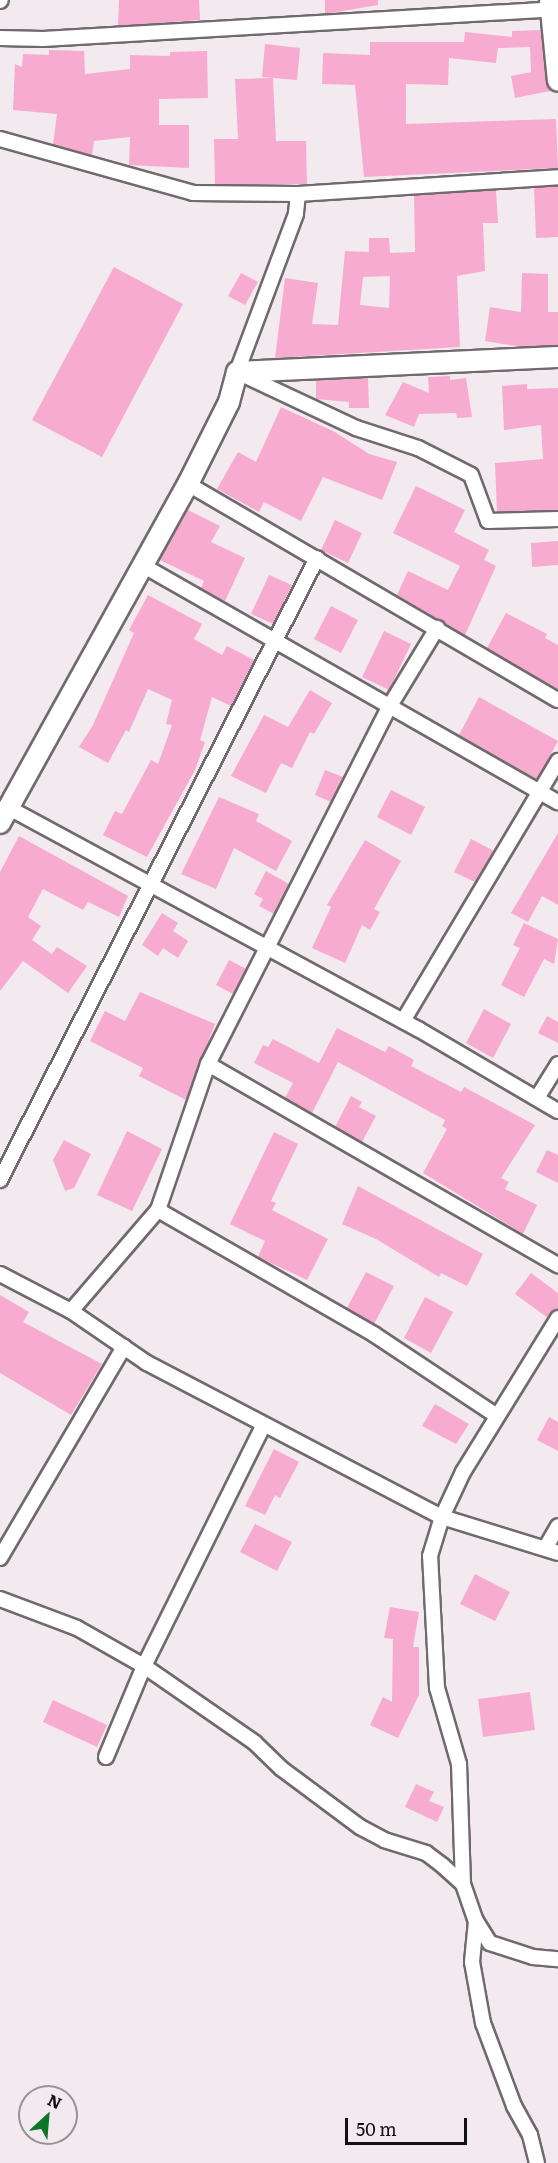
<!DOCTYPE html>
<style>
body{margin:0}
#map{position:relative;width:558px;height:2163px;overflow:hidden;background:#f2eaee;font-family:Literata,serif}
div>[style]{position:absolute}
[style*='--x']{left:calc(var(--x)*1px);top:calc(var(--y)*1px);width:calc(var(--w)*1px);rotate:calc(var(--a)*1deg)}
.building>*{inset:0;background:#f8abd1}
.roads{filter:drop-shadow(2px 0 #716a6d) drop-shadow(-2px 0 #716a6d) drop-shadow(0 2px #716a6d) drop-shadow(0 -2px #716a6d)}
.street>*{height:14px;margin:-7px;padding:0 7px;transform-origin:7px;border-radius:7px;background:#fff}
.secondary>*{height:20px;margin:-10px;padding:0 10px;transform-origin:10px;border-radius:10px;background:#fff}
span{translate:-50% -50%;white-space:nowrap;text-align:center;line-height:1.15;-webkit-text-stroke:4.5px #f2eaee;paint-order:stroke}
.north{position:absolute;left:18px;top:2085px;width:60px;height:60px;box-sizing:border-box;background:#f2eaee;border:2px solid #989396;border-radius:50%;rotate:26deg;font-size:16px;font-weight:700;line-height:24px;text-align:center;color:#121011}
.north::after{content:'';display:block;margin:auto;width:21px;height:27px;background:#0c7629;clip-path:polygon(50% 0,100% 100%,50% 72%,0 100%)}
.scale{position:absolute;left:345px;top:2118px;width:122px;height:27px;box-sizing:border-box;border:3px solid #121011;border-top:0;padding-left:8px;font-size:18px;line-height:21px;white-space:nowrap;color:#121011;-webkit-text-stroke:4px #f2eaee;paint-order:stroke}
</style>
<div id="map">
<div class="building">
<div style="clip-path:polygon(119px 0,199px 0,200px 20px,118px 26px)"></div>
<div style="clip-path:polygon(325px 0,378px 0,378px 5px,325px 14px)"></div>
<div style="clip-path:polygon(541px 30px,550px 91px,515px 98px,511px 76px,531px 72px,530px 47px,498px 48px,496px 63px,449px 58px,448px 85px,406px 84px,406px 124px,556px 119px,558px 168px,364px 177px,355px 85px,322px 84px,323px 53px,370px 55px,370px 42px,464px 42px,465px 32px,512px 37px,512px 31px)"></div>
<div style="clip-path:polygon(265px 44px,300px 48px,297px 80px,262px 77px)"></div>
<div style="clip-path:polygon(49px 50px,84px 51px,85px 74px,130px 69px,130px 55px,170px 56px,170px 52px,207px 51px,208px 98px,159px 99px,159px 125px,189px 125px,189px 168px,129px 165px,130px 137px,94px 141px,92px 155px,53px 145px,57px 114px,13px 110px,15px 64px,22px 67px,23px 54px,49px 55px)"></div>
<div style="clip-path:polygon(273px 78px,276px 141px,306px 141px,307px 184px,215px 184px,214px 139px,238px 139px,235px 79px)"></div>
<div style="clip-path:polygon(558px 186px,558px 237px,536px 238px,534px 188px)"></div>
<div style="clip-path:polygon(evenodd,496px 190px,498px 223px,483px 223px,485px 271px,457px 276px,460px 347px,275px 358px,285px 278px,318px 283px,312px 324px,338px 325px,345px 251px,369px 252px,369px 238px,389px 238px,390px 253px,415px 252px,414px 195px,496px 190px,390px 276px,389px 308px,360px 305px,363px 277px,390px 276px)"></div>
<div style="clip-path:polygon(114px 267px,183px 304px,102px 457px,32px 420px)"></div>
<div style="clip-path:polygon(241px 273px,258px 282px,245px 305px,228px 296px)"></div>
<div style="clip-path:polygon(522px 273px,548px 274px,548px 312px,558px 312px,558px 345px,522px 347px,485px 341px,490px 307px,521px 312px)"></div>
<div style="clip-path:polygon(450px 376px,450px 380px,466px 378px,472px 417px,457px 418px,456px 413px,419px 414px,414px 427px,385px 415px,403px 382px,429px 393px,428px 377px)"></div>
<div style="clip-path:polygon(368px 378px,369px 408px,349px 408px,349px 402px,316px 399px,316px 380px)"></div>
<div style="clip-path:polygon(527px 384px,527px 389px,558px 388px,558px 510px,497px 512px,495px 463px,543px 459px,541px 425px,504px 430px,502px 386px)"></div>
<div style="clip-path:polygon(281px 407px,335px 432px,369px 454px,397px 462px,382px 500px,323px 477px,301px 521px,264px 502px,259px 512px,217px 489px,238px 452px,256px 462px)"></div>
<div style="clip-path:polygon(416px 486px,465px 510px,454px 532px,489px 550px,484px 560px,496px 566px,465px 635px,397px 595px,408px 571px,448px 590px,460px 566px,393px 533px)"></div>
<div style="clip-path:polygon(188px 510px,220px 526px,211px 542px,245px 558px,225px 601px,201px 588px,204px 581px,160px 560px)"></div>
<div style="clip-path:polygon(335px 520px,362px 533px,348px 563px,321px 550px)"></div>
<div style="clip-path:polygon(558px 541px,558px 565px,532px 567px,531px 543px)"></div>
<div style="clip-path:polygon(269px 575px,292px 585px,273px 624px,251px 614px)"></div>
<div style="clip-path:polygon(148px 595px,202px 624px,194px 639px,222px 655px,227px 646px,254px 660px,231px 706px,212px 697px,200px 740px,205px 742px,195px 770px,147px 857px,103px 835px,115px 811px,122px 814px,151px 760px,158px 764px,172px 725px,166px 724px,172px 700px,148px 689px,129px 732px,126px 730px,108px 763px,79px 747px,93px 725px,134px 633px,129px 630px)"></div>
<div style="clip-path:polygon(331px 606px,358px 620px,341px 653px,314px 639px)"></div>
<div style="clip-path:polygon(506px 613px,547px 634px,545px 638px,558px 645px,558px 689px,487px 648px)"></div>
<div style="clip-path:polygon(384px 631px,411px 644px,389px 690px,362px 677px)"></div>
<div style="clip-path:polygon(310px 690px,332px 703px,314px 734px,310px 732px,292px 768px,281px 763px,266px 793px,231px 776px,264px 715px,288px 727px)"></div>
<div style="clip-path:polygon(479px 697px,558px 741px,537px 779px,459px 735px)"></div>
<div style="clip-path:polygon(325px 770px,343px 777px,331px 802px,315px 795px)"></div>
<div style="clip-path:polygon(391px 790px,425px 807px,411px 835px,377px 817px)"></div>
<div style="clip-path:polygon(219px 797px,259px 814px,256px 821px,292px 841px,276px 871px,234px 848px,216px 889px,181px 874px)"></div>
<div style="clip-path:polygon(558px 833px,558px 905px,542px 896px,528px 922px,511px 913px)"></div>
<div style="clip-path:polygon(19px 836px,128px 896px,119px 917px,88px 902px,83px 910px,43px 889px,28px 917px,41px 926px,32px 940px,52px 954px,57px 947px,87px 966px,68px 993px,23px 961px,0 991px,0 872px)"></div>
<div style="clip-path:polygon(471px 839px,494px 851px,475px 882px,454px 872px)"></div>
<div style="clip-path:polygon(365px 840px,401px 861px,374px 909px,380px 912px,370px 930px,362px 925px,345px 963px,312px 948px,331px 907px,327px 905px)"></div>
<div style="clip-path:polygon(266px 871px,289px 884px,274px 914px,259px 906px,263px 899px,254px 894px)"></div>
<div style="clip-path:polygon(162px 913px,178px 923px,173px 931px,188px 941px,178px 958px,163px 948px,158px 956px,142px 945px)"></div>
<div style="clip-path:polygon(524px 923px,558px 939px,554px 964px,544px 959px,524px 997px,501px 985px,520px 948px,513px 945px)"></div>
<div style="clip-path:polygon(229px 960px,246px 969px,233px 994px,216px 985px)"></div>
<div style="clip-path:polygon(140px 992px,215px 1024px,186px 1100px,139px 1076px,143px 1068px,90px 1041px,105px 1011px,125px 1021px)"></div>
<div style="clip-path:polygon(484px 1009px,511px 1024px,493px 1058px,466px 1043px)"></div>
<div style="clip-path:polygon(547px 1016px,558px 1022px,558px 1043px,538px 1033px)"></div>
<div style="clip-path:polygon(337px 1028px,385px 1052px,389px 1046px,414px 1060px,411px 1066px,461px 1092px,464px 1087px,535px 1125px,501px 1178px,509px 1182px,505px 1189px,537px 1205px,523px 1234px,423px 1173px,447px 1129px,442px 1126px,445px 1120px,338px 1062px,312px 1113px,285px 1098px,293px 1083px,254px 1063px,263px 1045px,268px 1047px,273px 1039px,319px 1063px)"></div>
<div style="clip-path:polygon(351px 1096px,362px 1102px,359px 1107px,376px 1116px,362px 1142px,335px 1127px)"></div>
<div style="clip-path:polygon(127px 1131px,162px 1149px,132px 1211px,97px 1195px)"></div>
<div style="clip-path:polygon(274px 1132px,298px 1144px,271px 1201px,276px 1203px,272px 1210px,328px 1239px,307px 1280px,258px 1257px,265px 1241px,230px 1224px)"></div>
<div style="clip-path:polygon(64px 1140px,91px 1154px,74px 1188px,65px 1191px,53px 1160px)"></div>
<div style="clip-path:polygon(547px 1150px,558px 1155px,558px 1183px,536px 1172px)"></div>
<div style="clip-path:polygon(358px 1186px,483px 1254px,467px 1286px,441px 1273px,439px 1277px,376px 1239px,342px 1224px)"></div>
<div style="clip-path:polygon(366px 1272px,394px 1286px,374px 1324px,347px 1308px)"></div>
<div style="clip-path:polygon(531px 1273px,558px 1293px,558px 1309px,548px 1318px,515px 1294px)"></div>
<div style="clip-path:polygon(0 1295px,29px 1312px,23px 1322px,102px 1364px,71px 1415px,0 1373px)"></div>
<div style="clip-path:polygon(425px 1297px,453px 1312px,431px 1353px,404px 1338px)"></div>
<div style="clip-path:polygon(435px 1404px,469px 1424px,456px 1444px,422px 1426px)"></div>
<div style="clip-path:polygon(549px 1417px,558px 1422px,558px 1451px,537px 1440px)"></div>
<div style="clip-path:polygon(274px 1449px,299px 1462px,280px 1498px,275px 1495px,265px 1515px,245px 1506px)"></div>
<div style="clip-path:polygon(255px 1524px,292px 1542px,277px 1571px,240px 1552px)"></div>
<div style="clip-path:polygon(475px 1574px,510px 1592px,495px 1621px,460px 1604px)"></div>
<div style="clip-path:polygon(390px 1607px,419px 1612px,413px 1647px,419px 1647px,419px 1695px,398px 1738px,370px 1725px,383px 1697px,392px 1702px,393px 1639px,384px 1638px)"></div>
<div style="clip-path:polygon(530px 1692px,535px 1730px,483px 1737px,478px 1699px)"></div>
<div style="clip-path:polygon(53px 1700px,107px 1725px,97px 1747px,43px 1722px)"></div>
<div style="clip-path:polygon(416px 1784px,434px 1792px,429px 1801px,444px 1807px,437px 1822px,405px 1807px)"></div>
</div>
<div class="roads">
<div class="street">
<div style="--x:0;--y:1;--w:1;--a:-45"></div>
<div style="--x:0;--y:38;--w:43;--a:1.3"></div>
<div style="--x:43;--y:39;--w:516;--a:-3.33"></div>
<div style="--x:0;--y:139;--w:200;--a:15.6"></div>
<div style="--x:193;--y:193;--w:105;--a:0.5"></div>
<div style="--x:298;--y:194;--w:261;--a:-3.7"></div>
<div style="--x:298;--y:194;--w:20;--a:96"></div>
<div style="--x:296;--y:214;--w:169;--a:110.5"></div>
<div style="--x:237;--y:372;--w:132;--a:25.2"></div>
<div style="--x:356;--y:428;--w:65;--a:17.9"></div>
<div style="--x:418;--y:448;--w:59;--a:27"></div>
<div style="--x:471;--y:475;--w:49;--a:69.7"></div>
<div style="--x:488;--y:521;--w:70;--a:-1.6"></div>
<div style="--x:188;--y:484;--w:428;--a:30.3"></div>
<div style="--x:142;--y:565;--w:479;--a:29.7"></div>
<div style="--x:9;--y:808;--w:465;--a:28.4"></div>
<div style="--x:418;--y:1029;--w:162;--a:30.4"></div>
<div style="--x:403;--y:1021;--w:303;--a:-59.2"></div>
<div style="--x:208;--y:1064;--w:404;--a:29.9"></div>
<div style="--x:537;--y:1098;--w:40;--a:-58"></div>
<div style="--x:0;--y:1180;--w:698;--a:-62.99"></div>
<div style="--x:158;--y:1210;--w:250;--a:29.9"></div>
<div style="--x:375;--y:1335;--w:146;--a:33.6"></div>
<div style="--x:0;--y:1274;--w:80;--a:27.5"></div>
<div style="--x:71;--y:1311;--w:92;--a:34.4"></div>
<div style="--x:147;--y:1363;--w:333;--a:27.6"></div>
<div style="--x:442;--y:1517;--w:121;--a:17.2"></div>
<div style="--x:71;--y:1311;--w:133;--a:-49.3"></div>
<div style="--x:158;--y:1210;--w:154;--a:-71.1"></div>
<div style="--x:208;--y:1064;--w:398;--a:-63.1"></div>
<div style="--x:388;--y:709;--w:95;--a:-58.8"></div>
<div style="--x:546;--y:1547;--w:24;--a:-60"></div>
<div style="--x:0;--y:1558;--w:245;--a:-59.6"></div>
<div style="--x:0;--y:1599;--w:82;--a:20.6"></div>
<div style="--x:77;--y:1628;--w:77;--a:29.6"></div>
<div style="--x:144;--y:1666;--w:268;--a:-63.6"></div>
<div style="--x:106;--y:1757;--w:99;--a:-67.3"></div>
<div style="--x:144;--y:1666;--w:135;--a:34.7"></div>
<div style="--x:255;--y:1743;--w:37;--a:44"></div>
<div style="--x:282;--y:1769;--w:97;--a:36.6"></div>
<div style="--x:360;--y:1827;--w:27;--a:28"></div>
<div style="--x:384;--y:1840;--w:44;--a:17.2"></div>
<div style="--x:426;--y:1853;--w:21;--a:37"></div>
<div style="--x:443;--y:1866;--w:27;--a:42"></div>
<div style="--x:463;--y:1884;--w:39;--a:71"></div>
<div style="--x:476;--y:1921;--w:26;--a:58"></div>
<div style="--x:490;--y:1943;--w:45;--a:18"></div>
<div style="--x:533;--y:1957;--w:25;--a:5"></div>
<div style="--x:463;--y:1884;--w:120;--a:-91.9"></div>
<div style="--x:459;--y:1764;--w:79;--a:-106.1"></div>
<div style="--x:437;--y:1688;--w:132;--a:-93"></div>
<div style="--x:430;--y:1556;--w:41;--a:-72.9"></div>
<div style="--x:442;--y:1517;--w:50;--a:-65"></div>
<div style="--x:463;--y:1472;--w:181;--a:-58.3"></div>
<div style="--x:476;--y:1921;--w:41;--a:95.6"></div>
<div style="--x:472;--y:1962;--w:62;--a:79.8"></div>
<div style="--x:483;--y:2023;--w:89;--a:69.5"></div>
<div style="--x:514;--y:2106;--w:33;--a:61"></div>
<div style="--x:530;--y:2135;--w:29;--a:76"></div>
</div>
<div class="secondary">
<div style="--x:550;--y:0;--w:81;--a:84.4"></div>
<div style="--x:0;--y:823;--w:388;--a:-61"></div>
<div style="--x:188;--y:484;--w:92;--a:-63.4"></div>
<div style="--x:229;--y:402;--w:31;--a:-75"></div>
<div style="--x:237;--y:372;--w:321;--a:-2.7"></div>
</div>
</div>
<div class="north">N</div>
<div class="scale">50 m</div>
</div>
